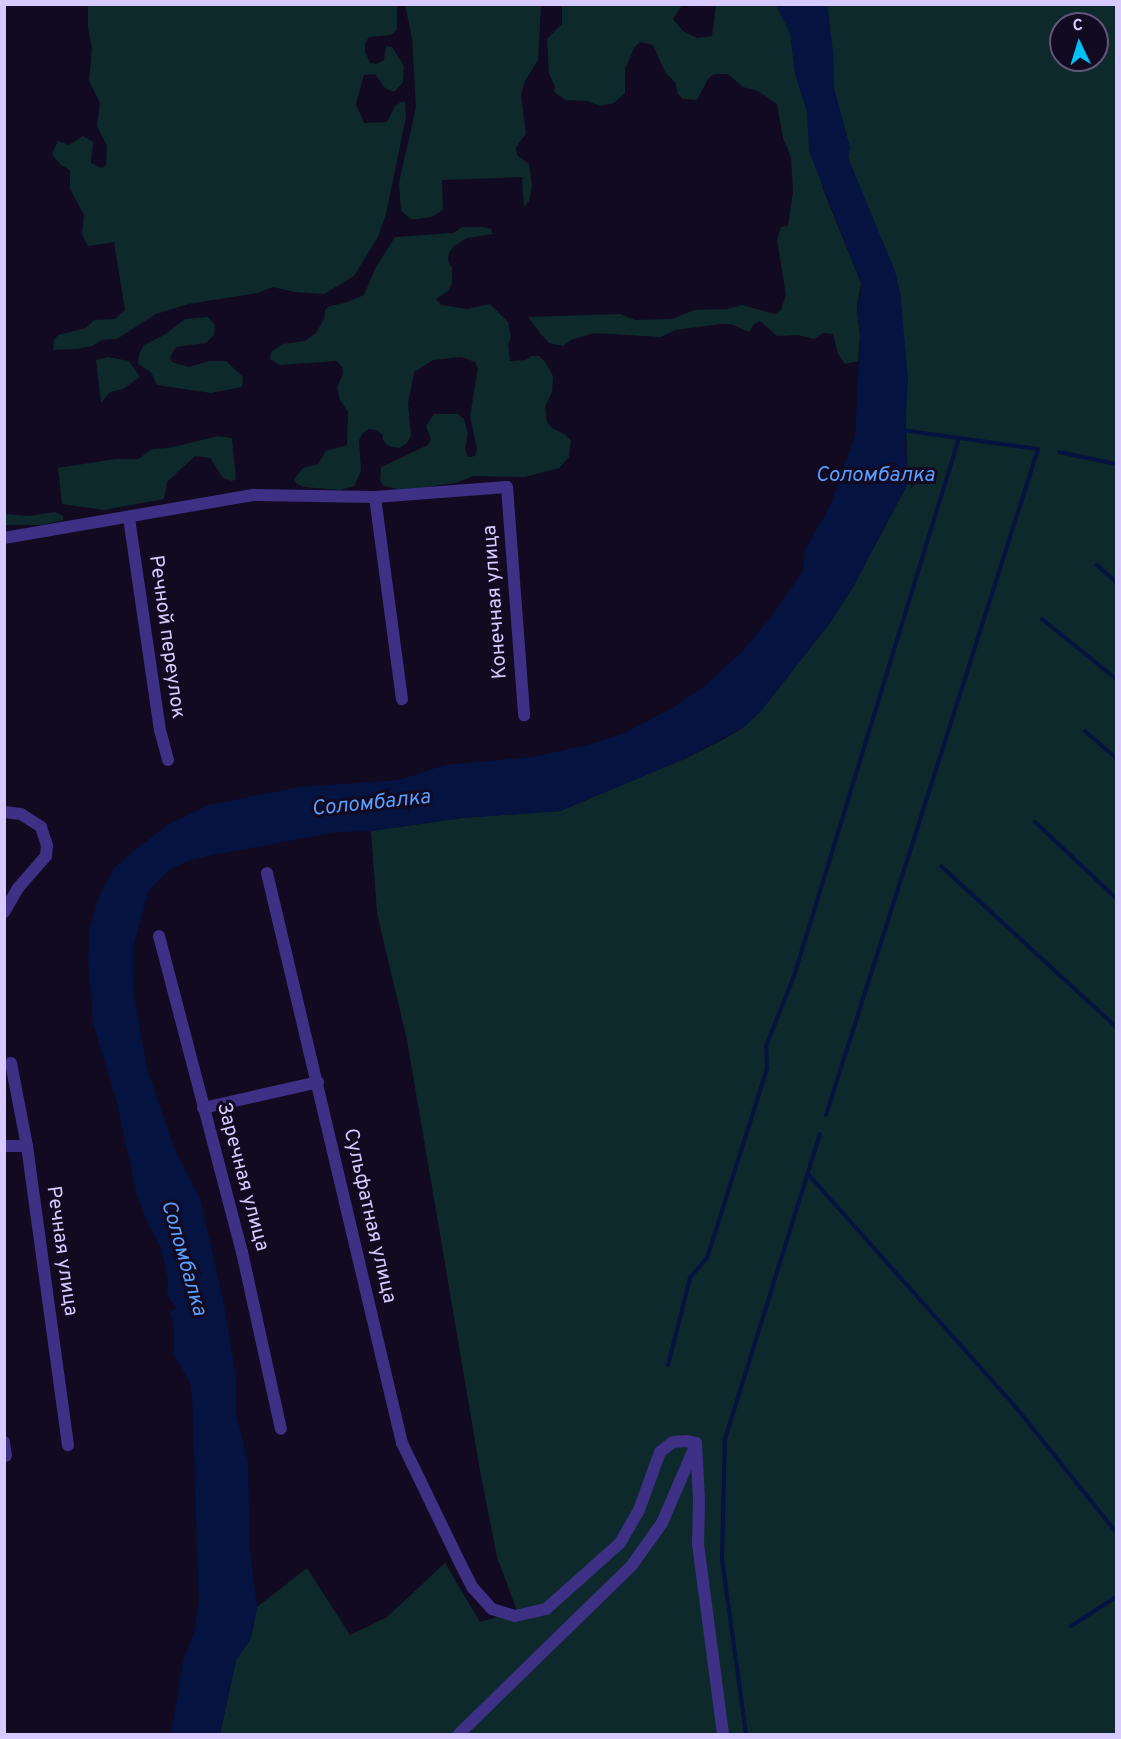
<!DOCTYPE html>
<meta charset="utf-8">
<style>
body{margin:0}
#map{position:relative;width:1121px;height:1739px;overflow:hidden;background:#110a21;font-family:Overpass,sans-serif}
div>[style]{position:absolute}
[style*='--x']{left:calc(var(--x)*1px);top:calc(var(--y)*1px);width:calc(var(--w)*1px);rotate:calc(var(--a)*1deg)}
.green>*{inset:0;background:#0d292b}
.water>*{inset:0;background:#041340}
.stream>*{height:4px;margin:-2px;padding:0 2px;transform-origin:2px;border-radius:2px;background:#041340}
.minor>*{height:12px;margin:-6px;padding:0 6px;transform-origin:6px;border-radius:6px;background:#3d3085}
span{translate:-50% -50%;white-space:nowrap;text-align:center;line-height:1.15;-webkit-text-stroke:6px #110a21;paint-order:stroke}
.street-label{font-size:20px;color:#d6caff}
.water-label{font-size:21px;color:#589fff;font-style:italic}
.frame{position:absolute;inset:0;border:6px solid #d6caff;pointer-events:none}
.north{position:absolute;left:1049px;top:12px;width:60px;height:60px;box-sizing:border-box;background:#110a21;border:2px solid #60577a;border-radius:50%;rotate:356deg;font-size:16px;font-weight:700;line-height:24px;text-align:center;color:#d6caff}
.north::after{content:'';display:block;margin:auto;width:21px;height:27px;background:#00c1f5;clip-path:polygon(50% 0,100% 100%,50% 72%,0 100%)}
</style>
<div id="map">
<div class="green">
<div style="clip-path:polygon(88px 5px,397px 5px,397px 29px,391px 35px,369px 37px,365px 43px,365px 51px,370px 63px,377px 64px,384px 60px,386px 46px,392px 47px,404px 66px,403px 82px,395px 91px,392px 91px,385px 88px,375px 74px,364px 75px,356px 104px,364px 123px,387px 122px,395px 106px,401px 102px,405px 101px,406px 117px,386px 214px,378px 237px,354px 276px,324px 294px,294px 292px,273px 287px,257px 293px,188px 304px,156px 314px,117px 339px,102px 340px,92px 346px,78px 349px,53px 350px,54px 340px,58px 335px,86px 328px,94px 320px,115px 319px,125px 310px,114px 242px,89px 246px,86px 243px,82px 234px,84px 215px,70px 189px,70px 170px,61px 165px,52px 154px,58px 141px,69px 145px,83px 136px,93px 142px,91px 163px,102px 168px,106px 165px,107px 146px,97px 126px,100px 103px,89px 81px,92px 48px,88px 28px)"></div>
<div style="clip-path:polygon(405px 5px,544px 5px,541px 6px,538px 60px,525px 81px,521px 95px,526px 134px,516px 147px,517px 155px,529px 164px,532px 186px,529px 201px,524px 207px,522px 177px,442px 180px,443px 210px,432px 217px,418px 219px,410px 219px,401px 210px,399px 183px,416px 107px,412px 38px)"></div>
<div style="clip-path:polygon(562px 5px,682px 5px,673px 19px,683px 31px,697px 38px,712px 36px,716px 5px,797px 5px,823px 189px,861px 283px,857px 307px,860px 336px,858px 361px,845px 364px,838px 354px,833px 334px,823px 333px,814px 339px,798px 335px,777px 336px,760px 321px,754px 324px,749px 332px,731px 324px,720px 324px,675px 330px,661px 337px,594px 333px,571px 340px,563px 346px,549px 343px,540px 333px,528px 317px,620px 314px,635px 320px,672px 319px,694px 310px,727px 309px,742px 305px,775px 314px,781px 310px,786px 295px,777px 240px,781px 227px,788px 226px,793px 192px,791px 157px,783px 138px,777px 104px,758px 91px,743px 87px,728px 74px,714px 74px,708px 79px,697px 100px,683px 99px,678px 94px,675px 82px,665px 72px,653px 45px,640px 42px,634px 48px,625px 69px,625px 93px,614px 103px,600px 106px,587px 101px,566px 100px,554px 92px,555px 86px,549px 74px,547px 39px,562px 24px)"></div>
<div style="clip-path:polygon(evenodd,827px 5px,1116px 5px,1116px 1734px,220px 1734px,236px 1660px,251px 1638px,257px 1607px,307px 1568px,350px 1635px,387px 1617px,445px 1563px,480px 1622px,517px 1611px,497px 1557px,481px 1476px,407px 1040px,377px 913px,371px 831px,462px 818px,560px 811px,684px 759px,726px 738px,744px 727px,760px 712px,830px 623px,854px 585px,908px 483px,902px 320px,900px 293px,848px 157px,849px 144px,834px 89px,832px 49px,827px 5px,1061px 24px,1097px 24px,1097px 60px,1061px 60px,1061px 24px)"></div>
<div style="clip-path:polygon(462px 227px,483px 227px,491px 229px,493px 234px,467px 238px,454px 246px,449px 253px,448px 261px,452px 268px,452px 283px,448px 291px,436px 299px,441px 305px,467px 309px,490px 304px,508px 322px,511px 337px,508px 345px,510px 361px,526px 360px,531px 356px,539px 356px,545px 362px,553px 376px,552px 392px,545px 406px,547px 422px,552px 428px,566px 435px,571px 441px,569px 457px,559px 468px,525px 477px,474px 476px,455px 483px,419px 488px,397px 489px,384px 486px,380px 481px,381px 467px,428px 445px,431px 439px,426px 426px,434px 414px,458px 414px,464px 419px,468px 434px,465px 449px,468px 457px,475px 456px,477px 449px,470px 416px,478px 368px,475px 362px,461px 357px,433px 360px,414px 372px,408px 404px,411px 436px,407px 443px,400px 448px,393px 447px,387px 445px,383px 440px,382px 434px,376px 430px,369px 429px,363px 433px,359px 440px,361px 471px,354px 486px,340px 490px,304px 487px,297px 484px,294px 479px,303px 468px,318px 464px,326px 451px,347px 445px,348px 412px,340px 400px,337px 387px,343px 374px,342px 367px,337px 361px,280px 365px,270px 359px,271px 352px,283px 344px,305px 341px,316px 333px,324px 319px,325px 310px,329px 306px,345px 303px,364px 295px,376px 267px,395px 237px,453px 233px)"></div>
<div style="clip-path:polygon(208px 317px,215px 325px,214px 335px,206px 343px,176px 347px,170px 357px,172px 362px,189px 367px,209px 361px,226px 361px,243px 377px,242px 387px,211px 393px,157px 385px,151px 372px,138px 364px,139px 354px,144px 345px,164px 335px,185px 319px)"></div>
<div style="clip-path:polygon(108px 357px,129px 361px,140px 377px,123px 389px,110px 392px,101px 403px,96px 360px)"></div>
<div style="clip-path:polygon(218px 436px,232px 438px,236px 479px,232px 481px,223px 478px,210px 458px,195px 456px,167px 482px,164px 499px,104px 510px,62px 504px,58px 468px,115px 459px,138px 459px,152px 449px,169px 448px)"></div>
<div style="clip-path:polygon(55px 512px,63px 516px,63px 520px,42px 525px,5px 525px,5px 514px,28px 516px)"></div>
</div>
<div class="water">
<div style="clip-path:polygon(776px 5px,827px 5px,833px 52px,834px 89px,850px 148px,848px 158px,895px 271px,900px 293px,908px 378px,905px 433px,908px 483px,854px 585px,830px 623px,760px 712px,744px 727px,684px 759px,560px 811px,462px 818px,371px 831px,337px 832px,213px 855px,190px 860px,169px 870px,149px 890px,133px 948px,134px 996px,147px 1068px,174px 1148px,200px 1199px,223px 1298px,236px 1376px,236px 1414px,248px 1461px,250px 1550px,257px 1607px,251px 1638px,236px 1660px,220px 1734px,171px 1734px,183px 1661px,194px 1632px,199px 1602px,192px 1396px,190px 1382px,174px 1356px,174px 1326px,170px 1312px,176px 1308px,167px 1295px,168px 1279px,161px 1248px,148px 1224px,137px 1195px,116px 1099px,93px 1023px,88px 959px,90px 927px,99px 896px,114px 868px,140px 846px,167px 825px,209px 805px,299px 787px,399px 780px,445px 765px,532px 757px,588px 745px,624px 733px,671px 709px,702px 688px,743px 651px,774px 613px,803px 571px,805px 550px,830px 506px,855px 436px,860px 336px,857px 307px,861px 293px,861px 283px,809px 151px,807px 112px,795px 74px,790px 33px)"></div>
</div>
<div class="stream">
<div style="--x:1059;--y:452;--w:58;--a:11.9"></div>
<div style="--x:1097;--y:565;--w:25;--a:42"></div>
<div style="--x:1042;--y:619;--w:95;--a:39"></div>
<div style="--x:1085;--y:731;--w:41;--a:41.1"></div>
<div style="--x:1035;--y:822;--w:111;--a:43.2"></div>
<div style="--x:941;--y:866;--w:238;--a:42.6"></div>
<div style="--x:826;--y:1115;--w:699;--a:-72.34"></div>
<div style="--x:1038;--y:449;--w:137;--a:-172"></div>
<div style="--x:808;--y:1174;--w:311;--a:48.3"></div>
<div style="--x:1015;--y:1406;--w:161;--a:51.3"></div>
<div style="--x:668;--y:1365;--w:90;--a:-75.8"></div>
<div style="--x:690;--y:1278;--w:26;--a:-50"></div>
<div style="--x:707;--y:1258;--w:198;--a:-72.4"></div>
<div style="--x:767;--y:1069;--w:23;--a:-92"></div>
<div style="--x:766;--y:1046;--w:75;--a:-68.2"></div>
<div style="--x:794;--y:976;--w:563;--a:-72.95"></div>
<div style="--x:1071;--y:1626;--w:54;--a:-32.8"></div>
<div style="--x:746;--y:1734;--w:178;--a:-97.8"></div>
<div style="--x:722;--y:1558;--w:119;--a:-88.6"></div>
<div style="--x:725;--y:1439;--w:319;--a:-72.7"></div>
</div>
<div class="minor">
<div style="--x:375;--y:497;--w:204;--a:82.4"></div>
<div style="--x:129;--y:518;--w:214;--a:81.7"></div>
<div style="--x:160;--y:730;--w:31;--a:75"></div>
<div style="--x:4;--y:538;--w:254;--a:-9.8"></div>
<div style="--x:254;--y:495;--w:121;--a:0.9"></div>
<div style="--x:375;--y:497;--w:132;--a:-4.3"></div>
<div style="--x:507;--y:487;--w:229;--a:85.7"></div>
<div style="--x:4;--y:812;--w:17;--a:7"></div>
<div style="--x:21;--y:814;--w:24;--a:33"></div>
<div style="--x:41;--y:827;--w:19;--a:72"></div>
<div style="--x:47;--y:845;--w:11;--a:95"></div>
<div style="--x:46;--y:856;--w:43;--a:131.2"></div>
<div style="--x:18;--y:888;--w:28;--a:120"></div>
<div style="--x:267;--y:873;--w:586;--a:76.68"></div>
<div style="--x:402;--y:1443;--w:129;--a:64.2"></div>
<div style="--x:458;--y:1559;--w:33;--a:63"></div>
<div style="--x:473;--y:1588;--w:28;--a:48"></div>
<div style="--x:492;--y:1609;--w:24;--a:17"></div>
<div style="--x:515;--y:1616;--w:32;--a:-13"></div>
<div style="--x:546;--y:1609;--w:99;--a:-41.7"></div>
<div style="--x:620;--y:1543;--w:38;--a:-60"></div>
<div style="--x:639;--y:1510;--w:62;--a:-70.1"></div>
<div style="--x:660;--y:1452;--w:16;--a:-38"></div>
<div style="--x:673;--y:1442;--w:13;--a:-4"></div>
<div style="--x:686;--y:1441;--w:10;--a:11"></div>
<div style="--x:696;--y:1443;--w:58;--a:87"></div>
<div style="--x:699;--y:1501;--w:43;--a:91.3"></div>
<div style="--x:698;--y:1544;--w:192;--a:82.5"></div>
<div style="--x:159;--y:936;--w:327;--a:75.3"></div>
<div style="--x:242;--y:1252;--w:181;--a:77.6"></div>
<div style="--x:11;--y:1063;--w:85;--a:79.1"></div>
<div style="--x:27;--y:1146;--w:302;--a:82.2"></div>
<div style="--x:203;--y:1108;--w:118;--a:-12.7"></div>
<div style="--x:4;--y:1146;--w:23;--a:0"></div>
<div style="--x:4;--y:1442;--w:14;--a:82"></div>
<div style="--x:459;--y:1734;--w:242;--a:-44.3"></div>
<div style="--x:632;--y:1565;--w:52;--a:-54.5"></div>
<div style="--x:662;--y:1523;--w:86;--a:-66.7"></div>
</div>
<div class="street-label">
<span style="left:496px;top:602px;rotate:-94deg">Конечная улица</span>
<span style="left:166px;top:637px;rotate:82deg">Речной переулок</span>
<span style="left:242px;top:1177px;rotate:75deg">Заречная улица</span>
<span style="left:369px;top:1216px;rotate:77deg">Сульфатная улица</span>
<span style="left:61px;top:1251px;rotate:82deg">Речная улица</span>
</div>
<div class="water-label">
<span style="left:875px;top:476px">Соломбалка</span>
<span style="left:371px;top:804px;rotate:-6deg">Соломбалка</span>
<span style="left:183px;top:1258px;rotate:74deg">Соломбалка</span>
</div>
<div class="frame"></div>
<div class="north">С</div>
</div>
